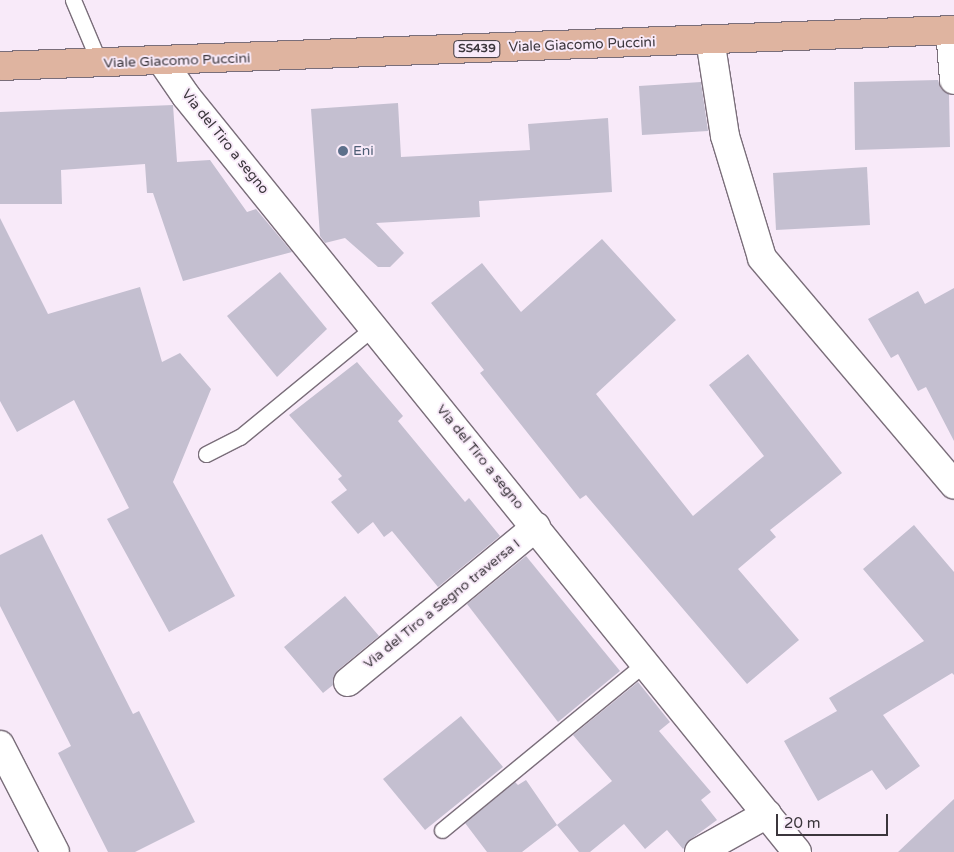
<!DOCTYPE html>
<style>
body{margin:0}
#map{position:relative;width:954px;height:852px;overflow:hidden;background:#f8eaf9;font-family:"Varela Round",sans-serif}
div>[style]{position:absolute}
[style*='--x']{left:calc(var(--x)*1px);top:calc(var(--y)*1px);width:calc(var(--w)*1px);rotate:calc(var(--a)*1deg)}
.building>*{inset:0;background:#c4bfd0}
.roads{filter:drop-shadow(1px 0 #7a6e7a) drop-shadow(-1px 0 #7a6e7a) drop-shadow(0 1px #7a6e7a) drop-shadow(0 -1px #7a6e7a)}
.service>*{height:15px;margin:-7.5px;padding:0 7.5px;transform-origin:7.5px;border-radius:7.5px;background:#fff}
.minor>*{height:28px;margin:-14px;padding:0 14px;transform-origin:14px;border-radius:14px;background:#fff}
.primary>*{height:28px;margin:-14px;padding:0 14px;transform-origin:14px;border-radius:14px;background:#dfb4a0}
.dots>*{width:14px;height:14px;translate:-50% -50%;box-sizing:border-box;border:2px solid #f8eaf9;border-radius:50%}
span{translate:-50% -50%;white-space:nowrap;text-align:center;line-height:1.15;-webkit-text-stroke:4px #f8eaf9;paint-order:stroke}
.shield-label span{padding:1px 4px;background:#f8eaf9;border:1px solid;border-radius:4px;-webkit-text-stroke-width:0}
.shield-label{font-size:12px;color:#3b363c;font-weight:700}
.street-label{font-size:14px;color:#3b363c}
.service-label{font-size:14px;color:#4e5e75}
.left{translate:0 -50%;text-align:left}
.scale{position:absolute;left:776px;top:814px;width:112px;height:22px;box-sizing:border-box;border:2px solid #3b363c;border-top:0;padding-left:6px;font-size:15px;line-height:18px;white-space:nowrap;color:#3b363c;-webkit-text-stroke:4px #f8eaf9;paint-order:stroke}
</style>
<div id="map">
<div class="building">
<div style="clip-path:polygon(938px 80px,941px 89px,949px 94px,950px 147px,855px 150px,854px 82px)"></div>
<div style="clip-path:polygon(701px 82px,708px 131px,642px 135px,639px 86px)"></div>
<div style="clip-path:polygon(398px 103px,401px 157px,530px 150px,528px 124px,608px 118px,612px 192px,479px 201px,480px 217px,376px 223px,404px 253px,390px 267px,378px 267px,345px 238px,325px 243px,320px 236px,311px 109px)"></div>
<div style="clip-path:polygon(173px 105px,177px 162px,210px 160px,247px 212px,256px 209px,292px 252px,183px 281px,153px 193px,147px 193px,145px 164px,61px 170px,62px 204px,0 204px,0 112px)"></div>
<div style="clip-path:polygon(867px 167px,870px 225px,776px 230px,773px 173px)"></div>
<div style="clip-path:polygon(0 218px,48px 314px,140px 287px,162px 362px,180px 353px,211px 389px,173px 482px,235px 596px,169px 632px,107px 519px,129px 508px,74px 400px,17px 432px,0 401px)"></div>
<div style="clip-path:polygon(602px 239px,676px 320px,596px 394px,693px 516px,764px 456px,709px 385px,748px 354px,842px 473px,770px 530px,776px 537px,738px 569px,799px 640px,747px 684px,586px 495px,580px 499px,480px 373px,484px 370px,431px 303px,482px 263px,521px 312px)"></div>
<div style="clip-path:polygon(280px 272px,327px 329px,277px 377px,227px 316px)"></div>
<div style="clip-path:polygon(954px 288px,954px 441px,926px 387px,918px 391px,898px 354px,891px 358px,868px 319px,918px 291px,925px 304px)"></div>
<div style="clip-path:polygon(357px 362px,403px 416px,398px 421px,465px 502px,469px 498px,500px 536px,438px 587px,392px 531px,384px 537px,373px 522px,358px 534px,331px 502px,347px 490px,338px 479px,342px 476px,289px 415px)"></div>
<div style="clip-path:polygon(914px 525px,954px 572px,954px 675px,952px 673px,883px 715px,920px 766px,886px 790px,872px 770px,818px 801px,784px 741px,837px 711px,829px 698px,924px 641px,863px 569px)"></div>
<div style="clip-path:polygon(42px 534px,133px 714px,139px 711px,195px 822px,135px 852px,108px 852px,58px 753px,71px 746px,0 606px,0 555px)"></div>
<div style="clip-path:polygon(526px 556px,620px 671px,558px 722px,467px 604px)"></div>
<div style="clip-path:polygon(345px 596px,379px 636px,338px 670px,333px 685px,323px 693px,284px 647px)"></div>
<div style="clip-path:polygon(638px 682px,670px 722px,659px 731px,711px 792px,701px 800px,717px 820px,691px 839px,683px 849px,667px 830px,645px 849px,624px 824px,590px 852px,579px 852px,557px 825px,612px 781px,573px 735px)"></div>
<div style="clip-path:polygon(461px 716px,503px 767px,425px 830px,383px 779px)"></div>
<div style="clip-path:polygon(526px 780px,557px 825px,522px 852px,487px 852px,465px 823px,515px 782px,518px 785px)"></div>
<div style="clip-path:polygon(954px 799px,954px 852px,898px 852px)"></div>
</div>
<div class="roads">
<div class="service">
<div style="--x:73;--y:0;--w:69;--a:67.1"></div>
<div style="--x:206;--y:454;--w:38;--a:-27"></div>
<div style="--x:240;--y:437;--w:173;--a:-39.4"></div>
<div style="--x:442;--y:830;--w:263;--a:-39.4"></div>
</div>
<div class="minor">
<div style="--x:950;--y:30;--w:50;--a:85.4"></div>
<div style="--x:710;--y:39;--w:98;--a:81.2"></div>
<div style="--x:725;--y:136;--w:127;--a:73.1"></div>
<div style="--x:762;--y:258;--w:297;--a:49.7"></div>
<div style="--x:162;--y:61;--w:42;--a:55.6"></div>
<div style="--x:186;--y:96;--w:972;--a:51.05"></div>
<div style="--x:348;--y:682;--w:244;--a:-39.5"></div>
<div style="--x:0;--y:745;--w:120;--a:62.8"></div>
<div style="--x:699;--y:852;--w:78;--a:-29.2"></div>
</div>
<div class="primary">
<div style="--x:0;--y:66;--w:955;--a:-2.16"></div>
</div>
</div>
<div class="dots">
<div style="left:343px;top:151px;background:#5c6f8a"></div>
</div>
<div class="shield-label">
<span style="left:477px;top:49px">SS439</span>
</div>
<div class="street-label">
<span style="left:582px;top:45px;rotate:-2deg">Viale Giacomo Puccini</span>
<span style="left:177px;top:61px;rotate:-2deg">Viale Giacomo Puccini</span>
<span style="left:225px;top:142px;rotate:51deg">Via del Tiro a segno</span>
<span style="left:480px;top:457px;rotate:51deg">Via del Tiro a segno</span>
<span style="left:442px;top:604px;rotate:-39deg">Via del Tiro a Segno traversa I</span>
</div>
<div class="service-label">
<span class="left" style="left:353px;top:151px">Eni</span>
</div>
<div class="scale">20 m</div>
</div>
